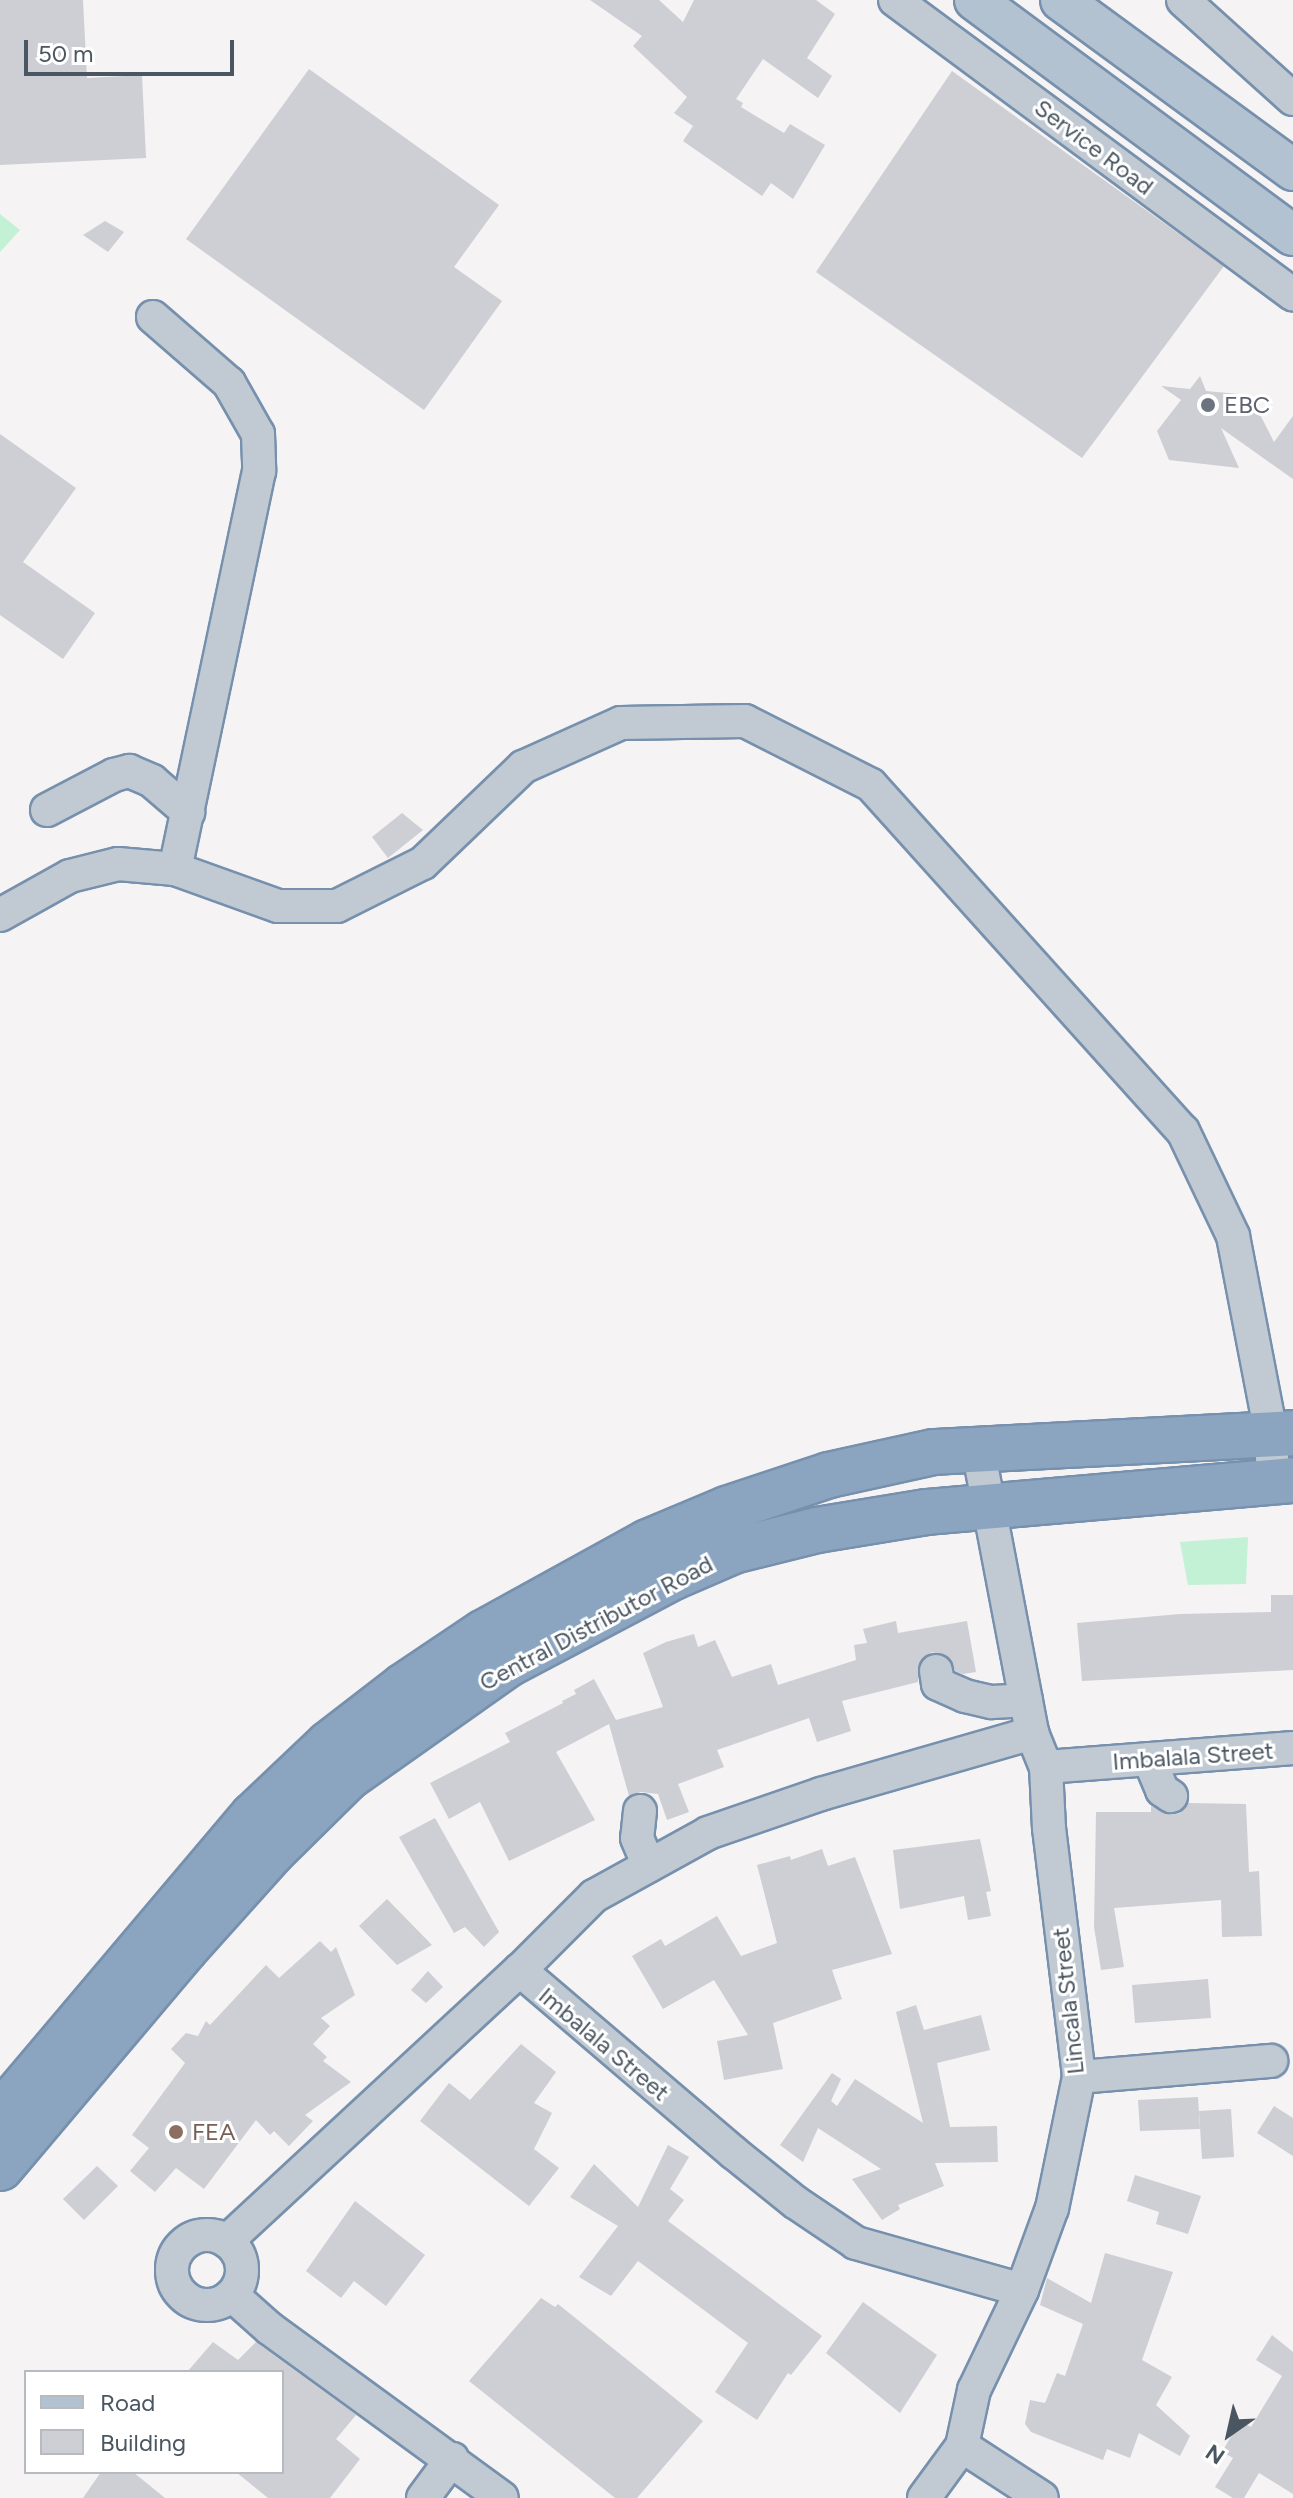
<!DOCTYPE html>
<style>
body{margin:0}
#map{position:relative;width:1293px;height:2498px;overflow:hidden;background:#f5f3f3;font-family:Figtree,sans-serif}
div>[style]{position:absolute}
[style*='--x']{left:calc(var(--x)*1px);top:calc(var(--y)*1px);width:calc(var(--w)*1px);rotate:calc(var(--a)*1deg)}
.green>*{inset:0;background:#c3f1d5}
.building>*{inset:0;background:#cdcfd5}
.roads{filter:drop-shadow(2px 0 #7690ad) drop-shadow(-2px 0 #7690ad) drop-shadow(0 2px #7690ad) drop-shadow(0 -2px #7690ad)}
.minor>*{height:32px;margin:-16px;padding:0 16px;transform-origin:16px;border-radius:16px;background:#c1cad2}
.minor>.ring{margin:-16px;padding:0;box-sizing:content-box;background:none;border:32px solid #c1cad2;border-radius:50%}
.major>*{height:40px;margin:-20px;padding:0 20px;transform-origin:20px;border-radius:20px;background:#b3c2d1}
.highway>*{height:44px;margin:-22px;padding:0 22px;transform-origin:22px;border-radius:22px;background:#8ba5c1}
.dots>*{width:22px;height:22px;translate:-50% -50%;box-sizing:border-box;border:4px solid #fff;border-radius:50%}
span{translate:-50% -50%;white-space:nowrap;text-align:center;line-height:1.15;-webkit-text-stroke:6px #fff;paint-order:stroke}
.street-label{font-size:24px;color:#4a5661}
.worship-label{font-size:24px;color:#5b616d}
.left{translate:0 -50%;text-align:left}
.education-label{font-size:24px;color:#785e54}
.legend{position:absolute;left:24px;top:2370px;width:260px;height:104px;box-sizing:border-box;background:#fff;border:2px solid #b7bbc0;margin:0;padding:10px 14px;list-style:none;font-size:24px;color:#4a5661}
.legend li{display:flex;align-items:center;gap:16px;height:40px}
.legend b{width:40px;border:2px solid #b7bbc0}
.north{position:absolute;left:1189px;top:2394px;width:80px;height:80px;-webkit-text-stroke:6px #fff;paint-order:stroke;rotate:214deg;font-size:22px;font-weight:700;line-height:32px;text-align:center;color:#4a5661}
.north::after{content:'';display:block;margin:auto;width:28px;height:36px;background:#4a5661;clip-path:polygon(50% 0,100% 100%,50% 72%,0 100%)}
.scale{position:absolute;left:24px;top:40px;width:210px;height:36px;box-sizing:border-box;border:4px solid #4a5661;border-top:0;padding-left:10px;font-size:24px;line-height:28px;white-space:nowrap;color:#4a5661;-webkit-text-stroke:6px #fff;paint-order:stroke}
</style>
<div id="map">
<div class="green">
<div style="clip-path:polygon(0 214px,20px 230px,0 252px)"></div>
<div style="clip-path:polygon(1248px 1537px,1246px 1584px,1188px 1585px,1180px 1542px)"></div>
</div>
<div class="building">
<div style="clip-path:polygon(0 0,83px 0,87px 78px,142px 75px,146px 158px,0 165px)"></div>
<div style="clip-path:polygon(590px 0,659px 0,683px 22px,694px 0,816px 0,835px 14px,807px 58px,832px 76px,818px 98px,763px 59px,736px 99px,743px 103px,741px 107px,784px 133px,790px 124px,825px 145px,793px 199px,771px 183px,762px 196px,683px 141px,693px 126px,674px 113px,687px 97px,633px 46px,642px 36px)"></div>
<div style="clip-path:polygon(309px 69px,499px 205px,454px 267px,502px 301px,424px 410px,186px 239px)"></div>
<div style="clip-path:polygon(952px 71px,1224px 266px,1082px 458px,816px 272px)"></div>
<div style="clip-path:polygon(105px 221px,124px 232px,108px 252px,83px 235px)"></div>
<div style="clip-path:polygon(1200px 376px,1206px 391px,1250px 395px,1274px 442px,1293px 416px,1293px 479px,1221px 428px,1239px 468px,1169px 460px,1157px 431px,1181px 400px,1161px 386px,1190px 389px)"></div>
<div style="clip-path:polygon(0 434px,76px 488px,23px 562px,95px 613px,63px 659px,0 615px)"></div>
<div style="clip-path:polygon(402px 813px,423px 830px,388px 858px,372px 837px)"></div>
<div style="clip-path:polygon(1271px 1595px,1293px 1595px,1293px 1670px,1082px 1681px,1077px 1623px,1180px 1614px,1271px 1612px)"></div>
<div style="clip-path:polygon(896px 1621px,898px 1633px,967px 1621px,976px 1672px,963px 1674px,955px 1671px,950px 1659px,932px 1652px,919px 1663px,918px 1682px,842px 1701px,851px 1731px,817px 1742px,809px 1718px,717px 1750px,724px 1767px,678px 1784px,689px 1812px,667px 1820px,658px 1794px,641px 1792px,629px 1796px,609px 1724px,556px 1752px,595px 1820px,509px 1861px,480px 1802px,449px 1819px,430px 1783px,510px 1742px,505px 1733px,563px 1703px,562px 1701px,576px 1694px,574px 1690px,594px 1679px,616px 1720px,663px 1707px,643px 1653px,666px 1642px,694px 1634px,698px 1647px,715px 1640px,732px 1677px,771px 1664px,778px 1685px,856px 1660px,854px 1645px,867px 1643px,863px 1629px)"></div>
<div style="clip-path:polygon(1188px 1803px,1246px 1804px,1249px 1872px,1259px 1871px,1262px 1936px,1222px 1937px,1221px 1900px,1114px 1908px,1124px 1967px,1101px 1970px,1094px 1927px,1096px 1812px,1151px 1812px,1151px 1806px,1171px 1815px,1180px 1813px)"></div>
<div style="clip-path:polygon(435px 1818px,499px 1932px,484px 1947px,465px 1927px,454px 1933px,399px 1837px)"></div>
<div style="clip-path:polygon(980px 1839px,991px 1891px,986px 1892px,991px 1916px,968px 1920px,964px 1896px,900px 1909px,893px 1850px)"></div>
<div style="clip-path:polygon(822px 1849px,828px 1866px,855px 1857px,892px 1954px,832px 1970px,842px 1999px,773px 2023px,783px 2069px,724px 2080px,717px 2041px,748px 2035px,714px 1980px,663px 2009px,632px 1956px,661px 1939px,665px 1946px,717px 1916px,741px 1956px,777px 1943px,757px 1865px,790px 1856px,791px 1860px)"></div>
<div style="clip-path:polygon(387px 1899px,432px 1945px,397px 1965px,359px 1926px)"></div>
<div style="clip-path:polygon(320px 1941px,331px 1952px,336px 1947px,355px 1995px,321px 2018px,330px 2026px,313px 2044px,327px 2057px,323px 2061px,351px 2082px,305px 2115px,313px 2121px,289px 2146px,274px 2131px,270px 2135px,256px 2120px,204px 2189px,176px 2168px,155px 2192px,130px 2171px,149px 2148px,132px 2135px,185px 2063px,171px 2049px,186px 2033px,198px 2036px,206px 2021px,210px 2025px,266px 1965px,279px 1978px)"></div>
<div style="clip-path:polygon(428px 1971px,443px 1987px,426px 2003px,411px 1990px)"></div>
<div style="clip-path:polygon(1208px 1979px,1211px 2018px,1135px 2023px,1132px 1985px)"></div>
<div style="clip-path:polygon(916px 2005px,924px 2030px,981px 2015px,990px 2050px,937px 2063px,950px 2127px,997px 2126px,998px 2162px,935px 2163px,944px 2186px,898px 2205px,900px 2209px,882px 2220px,852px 2179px,881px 2169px,818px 2128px,803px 2162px,780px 2145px,832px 2073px,841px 2079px,831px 2101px,837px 2106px,855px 2079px,923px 2123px,896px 2012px)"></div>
<div style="clip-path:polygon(521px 2044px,556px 2072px,534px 2103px,552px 2113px,534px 2149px,559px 2168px,529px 2206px,420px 2121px,449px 2083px,470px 2100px)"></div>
<div style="clip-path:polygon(1198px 2097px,1200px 2129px,1140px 2131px,1138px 2100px)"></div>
<div style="clip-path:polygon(1274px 2106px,1293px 2118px,1293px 2156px,1257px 2133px)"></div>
<div style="clip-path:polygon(1231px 2109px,1234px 2157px,1202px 2159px,1199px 2111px)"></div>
<div style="clip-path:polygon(668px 2145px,689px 2157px,670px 2189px,684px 2200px,668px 2221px,822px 2336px,791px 2375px,788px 2373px,757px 2420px,715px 2392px,748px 2343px,638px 2261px,611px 2296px,579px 2277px,618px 2226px,570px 2197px,594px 2164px,638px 2207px)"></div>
<div style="clip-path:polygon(97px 2166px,118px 2186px,84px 2220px,63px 2199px)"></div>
<div style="clip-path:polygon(1135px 2175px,1201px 2196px,1188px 2234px,1156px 2224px,1159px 2212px,1127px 2201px)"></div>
<div style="clip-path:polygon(355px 2201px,425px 2255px,386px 2306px,354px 2281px,341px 2298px,306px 2271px)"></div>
<div style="clip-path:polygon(1105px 2253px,1173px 2272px,1142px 2360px,1172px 2377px,1156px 2405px,1190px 2436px,1180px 2456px,1139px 2433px,1130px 2458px,1107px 2449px,1103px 2460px,1031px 2432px,1025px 2424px,1030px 2400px,1045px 2403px,1057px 2373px,1065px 2376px,1083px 2324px,1040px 2305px,1047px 2278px,1091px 2303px)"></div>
<div style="clip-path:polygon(541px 2298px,555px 2307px,558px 2304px,703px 2421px,637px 2498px,615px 2498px,469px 2381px)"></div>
<div style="clip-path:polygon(863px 2302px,937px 2355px,900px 2413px,826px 2353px)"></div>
<div style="clip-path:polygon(1272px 2335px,1293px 2352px,1293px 2494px,1259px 2473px,1244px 2498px,1233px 2498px,1215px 2487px,1233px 2458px,1222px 2452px,1240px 2421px,1251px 2427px,1282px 2376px,1256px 2360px)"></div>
<div style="clip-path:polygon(213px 2342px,238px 2360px,256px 2342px,356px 2415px,336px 2439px,360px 2459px,330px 2498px,268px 2498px,236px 2472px,282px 2472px,282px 2372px,187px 2372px)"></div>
<div style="clip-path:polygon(101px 2472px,133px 2472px,165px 2498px,83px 2498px)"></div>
</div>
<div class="roads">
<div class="minor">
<div style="--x:895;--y:0;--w:495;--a:36.5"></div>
<div style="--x:1183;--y:0;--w:148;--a:42"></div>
<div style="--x:153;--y:317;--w:101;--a:41"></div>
<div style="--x:229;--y:383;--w:59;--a:60.4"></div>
<div style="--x:258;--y:434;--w:37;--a:88"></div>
<div style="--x:259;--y:471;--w:407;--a:101.9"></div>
<div style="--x:47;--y:810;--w:76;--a:-27.6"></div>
<div style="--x:114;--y:775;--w:16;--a:-15"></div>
<div style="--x:129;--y:771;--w:25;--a:23"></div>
<div style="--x:152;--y:781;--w:48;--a:40.7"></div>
<div style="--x:0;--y:915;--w:80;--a:-29.1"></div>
<div style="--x:70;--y:876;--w:49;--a:-14"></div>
<div style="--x:118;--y:864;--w:57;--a:5"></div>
<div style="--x:175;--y:869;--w:109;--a:19.8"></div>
<div style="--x:278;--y:906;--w:59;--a:0"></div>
<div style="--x:337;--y:906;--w:96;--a:-26.6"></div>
<div style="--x:423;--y:863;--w:139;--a:-43.8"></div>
<div style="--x:523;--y:767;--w:107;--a:-24.2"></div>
<div style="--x:621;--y:723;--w:124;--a:-0.9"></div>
<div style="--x:745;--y:721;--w:141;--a:26.9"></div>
<div style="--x:871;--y:785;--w:466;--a:48"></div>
<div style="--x:1183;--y:1131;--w:116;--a:64.5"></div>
<div style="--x:1233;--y:1236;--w:202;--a:79.1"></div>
<div style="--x:1271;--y:1434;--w:47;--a:87.6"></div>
<div style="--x:978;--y:1449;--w:289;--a:79.2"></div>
<div style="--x:1032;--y:1733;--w:37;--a:68"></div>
<div style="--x:1046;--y:1767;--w:61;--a:87.2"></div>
<div style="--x:1049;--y:1828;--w:251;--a:83.1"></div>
<div style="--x:1079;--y:2077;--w:134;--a:101.6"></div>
<div style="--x:1052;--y:2208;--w:87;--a:110.1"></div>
<div style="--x:1022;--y:2290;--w:111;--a:115.6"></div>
<div style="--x:974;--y:2390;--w:57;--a:102.1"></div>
<div style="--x:962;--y:2446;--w:95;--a:33"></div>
<div style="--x:936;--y:1671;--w:13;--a:81"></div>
<div style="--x:938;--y:1684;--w:30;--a:24"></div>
<div style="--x:965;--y:1696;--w:28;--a:13"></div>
<div style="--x:992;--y:1702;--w:34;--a:-3"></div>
<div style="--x:1149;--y:1759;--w:34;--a:67"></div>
<div style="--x:1162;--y:1790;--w:11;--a:34"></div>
<div style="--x:1046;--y:1767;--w:248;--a:-4.4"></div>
<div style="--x:640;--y:1811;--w:27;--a:96"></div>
<div style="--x:637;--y:1838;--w:30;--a:67"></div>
<div style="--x:1079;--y:2077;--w:193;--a:-4.8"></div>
<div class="ring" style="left:172px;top:2235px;width:38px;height:38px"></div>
<div style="--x:227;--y:2241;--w:399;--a:-42.8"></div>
<div style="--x:1022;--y:2290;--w:173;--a:-164.2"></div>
<div style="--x:856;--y:2243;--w:73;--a:-146.1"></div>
<div style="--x:795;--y:2202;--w:78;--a:-141.2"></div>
<div style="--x:734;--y:2153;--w:282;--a:-139.5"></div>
<div style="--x:520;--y:1970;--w:105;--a:-45"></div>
<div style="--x:594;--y:1896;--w:130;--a:-28.9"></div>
<div style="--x:708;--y:1833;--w:120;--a:-19"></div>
<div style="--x:821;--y:1794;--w:220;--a:-16.1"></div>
<div style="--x:232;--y:2295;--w:50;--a:41.7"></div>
<div style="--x:269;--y:2328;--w:288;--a:36.1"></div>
<div style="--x:423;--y:2498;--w:49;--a:-53.4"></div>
<div style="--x:924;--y:2498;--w:64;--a:-53.8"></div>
</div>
<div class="major">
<div style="--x:975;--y:0;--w:395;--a:36.5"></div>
<div style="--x:1061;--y:0;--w:288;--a:36.2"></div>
</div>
<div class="highway">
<div style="--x:0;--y:2115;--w:392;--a:-49.8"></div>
<div style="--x:253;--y:1816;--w:105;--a:-43.5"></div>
<div style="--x:329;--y:1744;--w:95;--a:-37.7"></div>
<div style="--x:404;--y:1686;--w:95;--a:-33.9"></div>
<div style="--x:483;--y:1633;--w:188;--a:-28.9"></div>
<div style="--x:648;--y:1542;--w:86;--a:-22.7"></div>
<div style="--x:727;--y:1509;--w:108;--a:-18.4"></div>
<div style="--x:829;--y:1475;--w:107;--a:-12.4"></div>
<div style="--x:934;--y:1452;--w:360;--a:-3"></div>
<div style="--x:0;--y:2168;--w:287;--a:-49.8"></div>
<div style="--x:185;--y:1949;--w:132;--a:-48.1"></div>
<div style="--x:273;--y:1851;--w:105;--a:-44.6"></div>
<div style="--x:348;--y:1777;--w:196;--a:-35.2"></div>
<div style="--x:508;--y:1664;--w:187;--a:-27.8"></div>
<div style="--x:673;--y:1577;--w:65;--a:-23.4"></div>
<div style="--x:733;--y:1551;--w:87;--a:-14"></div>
<div style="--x:817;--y:1530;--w:111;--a:-9.3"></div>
<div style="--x:927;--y:1512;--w:367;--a:-5"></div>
</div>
</div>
<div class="dots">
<div style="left:1208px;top:405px;background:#6b7280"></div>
<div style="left:176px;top:2132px;background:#8d6e63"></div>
</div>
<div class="street-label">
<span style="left:1094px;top:147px;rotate:37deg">Service Road</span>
<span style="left:596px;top:1623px;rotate:-28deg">Central Distributor Road</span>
<span style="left:1193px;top:1756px;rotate:-4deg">Imbalala Street</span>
<span style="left:1068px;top:2001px;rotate:-96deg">Lincala Street</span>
<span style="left:604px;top:2044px;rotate:40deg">Imbalala Street</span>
</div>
<div class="worship-label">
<span class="left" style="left:1224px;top:405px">EBC</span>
</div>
<div class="education-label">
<span class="left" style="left:192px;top:2132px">FEA</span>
</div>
<ul class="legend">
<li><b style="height:10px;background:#b3c2d1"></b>Road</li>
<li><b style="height:22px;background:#cdcfd5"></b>Building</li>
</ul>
<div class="north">N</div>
<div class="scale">50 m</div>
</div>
